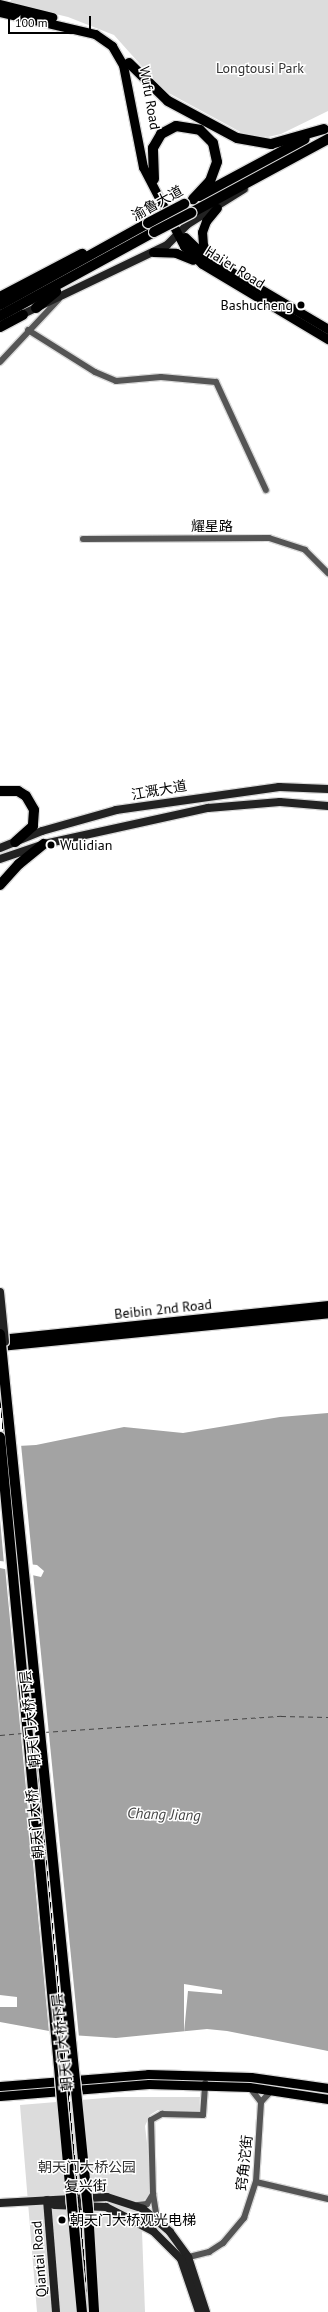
<!DOCTYPE html>
<meta charset="utf-8">
<style>
body{margin:0}
#map{position:relative;width:328px;height:2312px;overflow:hidden;background:#fff;font-family:"PT Sans","Noto Sans SC",sans-serif}
div>[style]{position:absolute}
[style*='--x']{left:calc(var(--x)*1px);top:calc(var(--y)*1px);width:calc(var(--w)*1px);rotate:calc(var(--a)*1deg)}
.green>*{inset:0;background:#dcdcdc}
.water>*{inset:0;background:#a3a3a3}
.pier>*{inset:0;background:#fff}
.ferry>*{height:1px;margin-top:-0.5px;transform-origin:0;background:repeating-linear-gradient(90deg,#444 0 5px,transparent 0 9px)}
.roads{filter:drop-shadow(1px 0 #dbdbdb) drop-shadow(-1px 0 #dbdbdb) drop-shadow(0 1px #dbdbdb) drop-shadow(0 -1px #dbdbdb)}
.minor>*{height:6px;margin:-3px;padding:0 3px;transform-origin:3px;border-radius:3px;background:#555}
.secondary>*{height:8px;margin:-4px;padding:0 4px;transform-origin:4px;border-radius:4px;background:#222}
.primary>*{height:9px;margin:-4.5px;padding:0 4.5px;transform-origin:4.5px;border-radius:4.5px;background:#000}
.trunk>*{height:10px;margin:-5px;padding:0 5px;transform-origin:5px;border-radius:5px;background:#000}
.rail>*{height:3px;margin-top:-1.5px;transform-origin:0;background:repeating-linear-gradient(90deg,#fff 0 4.5px,#000 0 9px);box-sizing:border-box;border-block:1px solid #000}
.bridges{filter:drop-shadow(1px 0 #dbdbdb) drop-shadow(-1px 0 #dbdbdb) drop-shadow(0 1px #dbdbdb) drop-shadow(0 -1px #dbdbdb)}
.secondary-bridge>*{height:8px;margin:-4px;padding:0 4px;transform-origin:4px;border-radius:4px;background:#222}
.trunk-bridge>*{height:10px;margin:-5px;padding:0 5px;transform-origin:5px;border-radius:5px;background:#000}
.dots>*{width:11px;height:11px;translate:-50% -50%;box-sizing:border-box;border:2px solid #fff;border-radius:50%}
span{translate:-50% -50%;white-space:nowrap;text-align:center;line-height:1.15;-webkit-text-stroke:3px #fff;paint-order:stroke}
.park-label{font-size:14px;color:#333}
.street-label{font-size:14px;color:#000}
.poi-label{font-size:14px;color:#000}
.right{translate:-100% -50%;text-align:right}
.left{translate:0 -50%;text-align:left}
.water-label{font-size:15px;color:#444;font-style:italic}
.scale{position:absolute;left:8px;top:16px;width:83px;height:18px;box-sizing:border-box;border:2px solid #000;border-top:0;padding-left:5px;font-size:12px;line-height:14px;white-space:nowrap;color:#000;-webkit-text-stroke:3px #fff;paint-order:stroke}
</style>
<div id="map">
<div class="green">
<div style="clip-path:polygon(11px 0,328px 0,328px 111px,281px 134px,268px 137px,246px 135px,163px 90px,114px 35px,68px 17px,10px 3px)"></div>
<div style="clip-path:polygon(117px 2097px,200px 2097px,199px 2111px,158px 2110px,150px 2115px,145px 2126px,151px 2177px,149px 2194px,141px 2204px,145px 2312px,37px 2312px,20px 2105px)"></div>
</div>
<div class="water">
<div style="clip-path:polygon(328px 1413px,328px 2051px,227px 2031px,207px 2029px,116px 2038px,71px 2035px,0 2022px,0 1568px,41px 1577px,44px 1571px,37px 1565px,0 1561px,0 1447px,36px 1445px,124px 1427px,183px 1433px,280px 1417px)"></div>
</div>
<div class="pier">
<div style="clip-path:polygon(21px 1444px,33px 1567px,4px 1564px,0 1519px,0 1445px)"></div>
<div style="clip-path:polygon(5px 1567px,33px 1573px,79px 2037px,49px 2032px)"></div>
<div style="clip-path:polygon(184px 1984px,222px 1990px,222px 1994px,188px 1991px,184px 2033px)"></div>
<div style="clip-path:polygon(0 1995px,17px 1997px,17px 2007px,0 2007px)"></div>
</div>
<div class="ferry">
<div style="--x:44;--y:1732;--w:238;--a:-3.9"></div>
<div style="--x:281;--y:1716;--w:47;--a:1.2"></div>
<div style="--x:0;--y:1735;--w:23;--a:-5"></div>
</div>
<div class="roads">
<div class="minor">
<div style="--x:28;--y:330;--w:79;--a:32.1"></div>
<div style="--x:95;--y:372;--w:23;--a:23"></div>
<div style="--x:116;--y:381;--w:45;--a:-5.1"></div>
<div style="--x:161;--y:377;--w:55;--a:5.2"></div>
<div style="--x:216;--y:382;--w:119;--a:65.2"></div>
<div style="--x:0;--y:362;--w:86;--a:-46.9"></div>
<div style="--x:83;--y:539;--w:186;--a:-0.3"></div>
<div style="--x:269;--y:538;--w:38;--a:18"></div>
<div style="--x:305;--y:550;--w:33;--a:45"></div>
<div style="--x:250;--y:2088;--w:18;--a:52"></div>
<div style="--x:261;--y:2102;--w:16;--a:-47"></div>
<div style="--x:256;--y:2182;--w:74;--a:13.3"></div>
<div style="--x:153;--y:2194;--w:74;--a:-91.5"></div>
<div style="--x:151;--y:2120;--w:13;--a:-29"></div>
<div style="--x:162;--y:2114;--w:41;--a:1.4"></div>
<div style="--x:203;--y:2115;--w:32;--a:-86"></div>
<div style="--x:138;--y:2205;--w:9;--a:-6"></div>
<div style="--x:147;--y:2204;--w:12;--a:-59"></div>
<div style="--x:153;--y:2194;--w:25;--a:81"></div>
<div style="--x:185;--y:2258;--w:25;--a:-14"></div>
<div style="--x:209;--y:2252;--w:17;--a:-33"></div>
<div style="--x:223;--y:2243;--w:33;--a:-50"></div>
<div style="--x:244;--y:2218;--w:38;--a:-72"></div>
<div style="--x:256;--y:2182;--w:80;--a:-86.4"></div>
</div>
<div class="secondary">
<div style="--x:19;--y:316;--w:164;--a:-25.6"></div>
<div style="--x:167;--y:245;--w:30;--a:-45"></div>
<div style="--x:188;--y:224;--w:66;--a:-32"></div>
<div style="--x:0;--y:848;--w:45;--a:-22"></div>
<div style="--x:42;--y:831;--w:77;--a:-15.8"></div>
<div style="--x:116;--y:810;--w:165;--a:-8"></div>
<div style="--x:279;--y:787;--w:49;--a:2.3"></div>
<div style="--x:0;--y:859;--w:46;--a:-18.8"></div>
<div style="--x:44;--y:844;--w:168;--a:-12.4"></div>
<div style="--x:208;--y:808;--w:72;--a:-4.8"></div>
<div style="--x:280;--y:802;--w:48;--a:4.8"></div>
<div style="--x:47;--y:2200;--w:112;--a:85.4"></div>
<div style="--x:0;--y:2203;--w:107;--a:-3.2"></div>
<div style="--x:107;--y:2197;--w:38;--a:18"></div>
<div style="--x:143;--y:2209;--w:35;--a:40"></div>
<div style="--x:170;--y:2232;--w:31;--a:54"></div>
<div style="--x:188;--y:2257;--w:58;--a:71.9"></div>
<div style="--x:54;--y:2205;--w:52;--a:2.2"></div>
<div style="--x:106;--y:2207;--w:53;--a:27.1"></div>
<div style="--x:153;--y:2231;--w:40;--a:45"></div>
<div style="--x:181;--y:2259;--w:56;--a:71.2"></div>
</div>
<div class="primary">
<div style="--x:0;--y:4;--w:54;--a:14"></div>
<div style="--x:0;--y:12;--w:98;--a:13"></div>
<div style="--x:95;--y:34;--w:21;--a:35"></div>
<div style="--x:112;--y:46;--w:22;--a:60"></div>
<div style="--x:123;--y:65;--w:104;--a:78.9"></div>
<div style="--x:143;--y:167;--w:89;--a:62.6"></div>
<div style="--x:184;--y:246;--w:25;--a:45"></div>
<div style="--x:202;--y:264;--w:147;--a:30.8"></div>
<div style="--x:185;--y:237;--w:29;--a:44"></div>
<div style="--x:206;--y:257;--w:142;--a:30.5"></div>
<div style="--x:153;--y:252;--w:23;--a:2"></div>
<div style="--x:176;--y:253;--w:18;--a:22"></div>
<div style="--x:212;--y:258;--w:16;--a:-125"></div>
<div style="--x:203;--y:245;--w:13;--a:-94"></div>
<div style="--x:202;--y:232;--w:12;--a:-70"></div>
<div style="--x:206;--y:221;--w:17;--a:-50"></div>
<div style="--x:0;--y:1339;--w:330;--a:-5.9"></div>
<div style="--x:0;--y:1346;--w:330;--a:-5.7"></div>
<div style="--x:0;--y:2086;--w:148;--a:-4.6"></div>
<div style="--x:148;--y:2074;--w:103;--a:1.7"></div>
<div style="--x:251;--y:2077;--w:78;--a:8.1"></div>
<div style="--x:0;--y:2096;--w:149;--a:-4.6"></div>
<div style="--x:149;--y:2084;--w:100;--a:1.7"></div>
<div style="--x:249;--y:2087;--w:80;--a:8.6"></div>
</div>
<div class="trunk">
<div style="--x:129;--y:63;--w:54;--a:44.3"></div>
<div style="--x:168;--y:101;--w:78;--a:28.2"></div>
<div style="--x:237;--y:138;--w:35;--a:10"></div>
<div style="--x:271;--y:144;--w:55;--a:-15.8"></div>
<div style="--x:154;--y:179;--w:31;--a:-92"></div>
<div style="--x:153;--y:148;--w:16;--a:-60"></div>
<div style="--x:161;--y:134;--w:17;--a:-28"></div>
<div style="--x:176;--y:126;--w:24;--a:9"></div>
<div style="--x:200;--y:130;--w:18;--a:45"></div>
<div style="--x:213;--y:143;--w:19;--a:78"></div>
<div style="--x:217;--y:162;--w:20;--a:110"></div>
<div style="--x:210;--y:181;--w:25;--a:133"></div>
<div style="--x:199;--y:196;--w:120;--a:-28.3"></div>
<div style="--x:191;--y:213;--w:156;--a:-28.4"></div>
<div style="--x:0;--y:297;--w:93;--a:-27.7"></div>
<div style="--x:0;--y:305;--w:169;--a:-29"></div>
<div style="--x:36;--y:308;--w:26;--a:-39"></div>
<div style="--x:0;--y:316;--w:175;--a:-28.6"></div>
<div style="--x:0;--y:327;--w:26;--a:-28"></div>
<div style="--x:0;--y:791;--w:18;--a:0"></div>
<div style="--x:18;--y:791;--w:9;--a:32"></div>
<div style="--x:26;--y:796;--w:16;--a:60"></div>
<div style="--x:34;--y:810;--w:16;--a:94"></div>
<div style="--x:33;--y:826;--w:24;--a:138"></div>
<div style="--x:0;--y:885;--w:28;--a:-48"></div>
<div style="--x:19;--y:864;--w:32;--a:-39"></div>
</div>
</div>
<div class="rail">
<div style="--x:0;--y:1386;--w:930;--a:84.57"></div>
</div>
<div class="bridges">
<div class="secondary-bridge">
<div style="--x:0;--y:1292;--w:50;--a:84.3"></div>
</div>
<div class="trunk-bridge">
<div style="--x:148;--y:223;--w:41;--a:-27.8"></div>
<div style="--x:154;--y:232;--w:42;--a:-27.2"></div>
<div style="--x:0;--y:1334;--w:880;--a:84.26"></div>
<div style="--x:88;--y:2210;--w:102;--a:86.6"></div>
<div style="--x:0;--y:1437;--w:879;--a:84.65"></div>
</div>
</div>
<div class="dots">
<div style="left:301px;top:305px;background:#000"></div>
<div style="left:51px;top:845px;background:#000"></div>
<div style="left:62px;top:2220px;background:#000"></div>
</div>
<div class="park-label">
<span style="left:260px;top:68px">Longtousi Park</span>
<span style="left:87px;top:2167px">朝天门大桥公园</span>
</div>
<div class="street-label">
<span style="left:150px;top:98px;rotate:80deg">Wufu Road</span>
<span style="left:157px;top:203px;rotate:-29deg">渝鲁大道</span>
<span style="left:235px;top:267px;rotate:32deg">Hai'er Road</span>
<span style="left:212px;top:526px">耀星路</span>
<span style="left:159px;top:790px;rotate:-10deg">江溉大道</span>
<span style="left:163px;top:1309px;rotate:-6deg">Beibin 2nd Road</span>
<span style="left:30px;top:1719px;rotate:-96deg">朝天门大桥下层</span>
<span style="left:35px;top:1824px;rotate:-96deg">朝天门大桥</span>
<span style="left:62px;top:2042px;rotate:-96deg">朝天门大桥下层</span>
<span style="left:244px;top:2163px;rotate:-84deg">窍角沱街</span>
<span style="left:86px;top:2186px;rotate:-1deg">复兴街</span>
<span style="left:39px;top:2259px;rotate:-94deg">Qiantai Road</span>
</div>
<div class="poi-label">
<span class="right" style="left:293px;top:305px">Bashucheng</span>
<span class="left" style="left:60px;top:845px">Wulidian</span>
<span class="left" style="left:70px;top:2220px">朝天门大桥观光电梯</span>
</div>
<div class="water-label">
<span style="left:164px;top:1814px;rotate:2deg">Chang Jiang</span>
</div>
<div class="scale">100 m</div>
</div>
